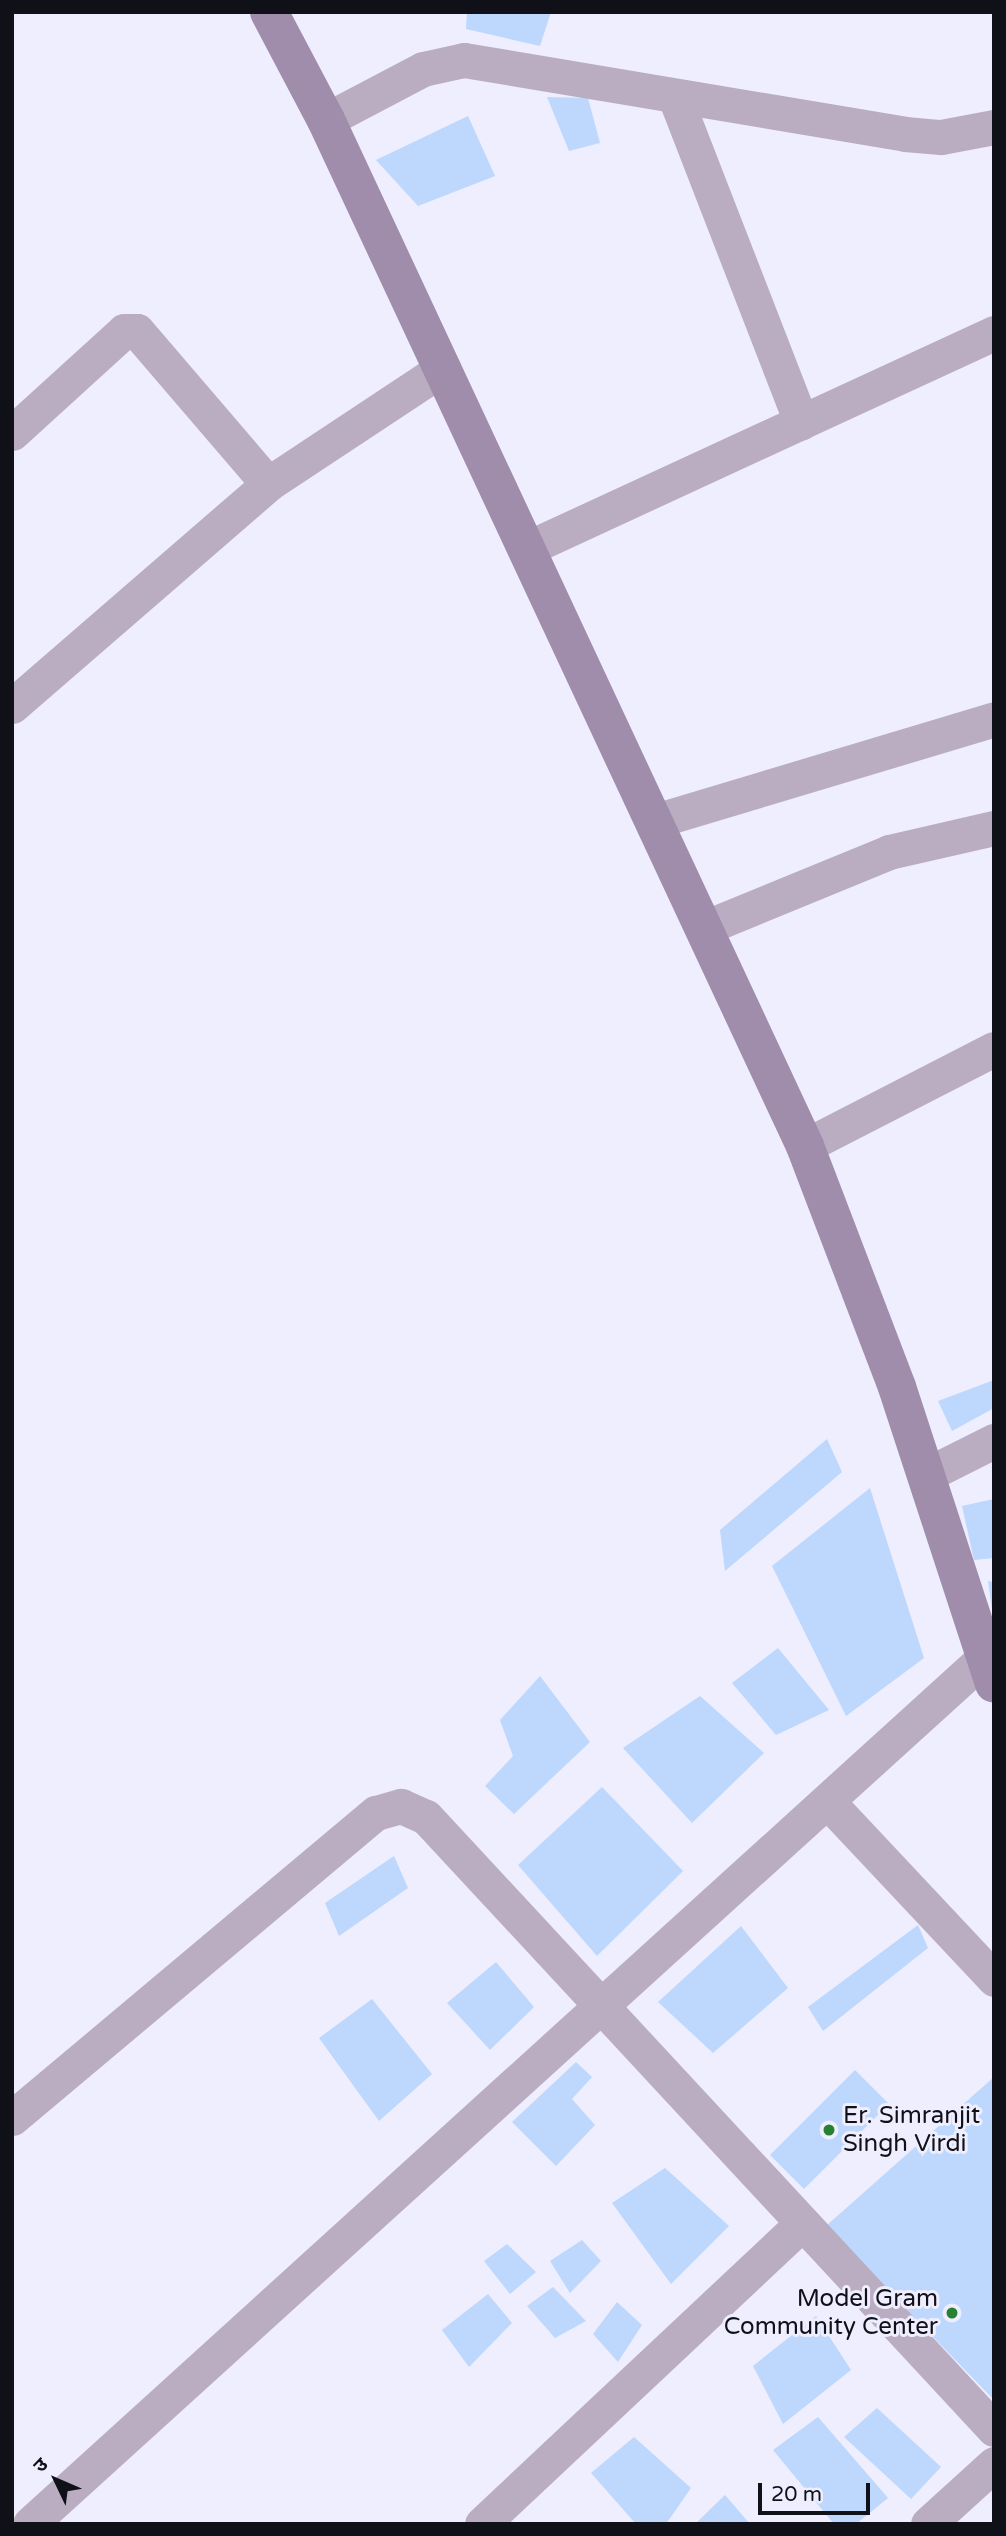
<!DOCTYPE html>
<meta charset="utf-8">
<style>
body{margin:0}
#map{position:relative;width:1006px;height:2536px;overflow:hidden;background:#eeeefe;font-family:"Varela Round","Noto Sans Devanagari",sans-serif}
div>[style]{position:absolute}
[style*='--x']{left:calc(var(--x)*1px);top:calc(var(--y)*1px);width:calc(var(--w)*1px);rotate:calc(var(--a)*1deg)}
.building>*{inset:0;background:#bdd7fd}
.street>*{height:35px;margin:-17.5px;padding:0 17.5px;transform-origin:17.5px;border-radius:17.5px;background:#baadc2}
.secondary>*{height:38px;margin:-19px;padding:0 19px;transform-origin:19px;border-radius:19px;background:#a08cab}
.dots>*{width:19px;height:19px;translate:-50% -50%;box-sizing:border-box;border:4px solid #eeeefe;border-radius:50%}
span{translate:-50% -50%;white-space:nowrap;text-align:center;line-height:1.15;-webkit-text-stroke:6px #eeeefe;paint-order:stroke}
.poi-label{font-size:24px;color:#101018}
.left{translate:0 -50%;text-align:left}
.right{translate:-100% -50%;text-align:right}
.frame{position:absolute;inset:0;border:14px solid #101018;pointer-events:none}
.north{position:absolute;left:21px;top:2445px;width:70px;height:70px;-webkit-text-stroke:5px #eeeefe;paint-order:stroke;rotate:314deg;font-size:19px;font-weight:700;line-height:28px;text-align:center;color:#101018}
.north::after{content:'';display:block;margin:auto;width:24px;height:32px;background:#101018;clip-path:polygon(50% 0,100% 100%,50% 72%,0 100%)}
.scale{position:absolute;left:758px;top:2483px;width:112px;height:32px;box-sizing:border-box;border:4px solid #101018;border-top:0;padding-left:9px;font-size:21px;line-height:24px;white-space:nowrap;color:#101018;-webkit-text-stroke:5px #eeeefe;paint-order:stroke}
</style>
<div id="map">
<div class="building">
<div style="clip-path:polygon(467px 12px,551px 12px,540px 46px,466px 29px)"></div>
<div style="clip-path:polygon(547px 97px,588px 98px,600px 143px,569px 151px)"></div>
<div style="clip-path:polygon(468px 116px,495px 176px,418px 206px,376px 160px)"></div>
<div style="clip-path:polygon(994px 1380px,994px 1408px,952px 1431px,938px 1401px)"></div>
<div style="clip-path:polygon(827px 1439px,842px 1472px,725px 1571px,720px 1530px)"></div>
<div style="clip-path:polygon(870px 1488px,924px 1658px,846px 1716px,772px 1566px)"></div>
<div style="clip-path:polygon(994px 1499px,994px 1558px,974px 1560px,962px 1506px)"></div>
<div style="clip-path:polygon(988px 1581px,994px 1582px,994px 1609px,992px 1609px)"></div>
<div style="clip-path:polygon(778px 1648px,829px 1710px,776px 1735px,732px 1683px)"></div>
<div style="clip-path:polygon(540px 1676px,590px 1742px,514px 1814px,485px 1786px,513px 1756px,500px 1720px)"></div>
<div style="clip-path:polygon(700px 1696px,764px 1753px,692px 1823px,623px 1748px)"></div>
<div style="clip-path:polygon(602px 1787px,683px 1871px,597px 1956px,518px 1865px)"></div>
<div style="clip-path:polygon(394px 1856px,408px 1888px,339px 1936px,325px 1903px)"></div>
<div style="clip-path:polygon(918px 1925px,928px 1948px,823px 2031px,808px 2007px)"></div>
<div style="clip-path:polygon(741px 1926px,788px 1988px,713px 2053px,658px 2002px)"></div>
<div style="clip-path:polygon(496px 1962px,534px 2007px,490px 2050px,447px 2003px)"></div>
<div style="clip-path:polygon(372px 1999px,432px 2074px,379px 2121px,319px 2038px)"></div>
<div style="clip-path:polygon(576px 2062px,592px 2077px,572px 2099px,595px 2125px,556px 2166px,512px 2122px)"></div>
<div style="clip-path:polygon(855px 2070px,889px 2104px,804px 2189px,770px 2155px)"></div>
<div style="clip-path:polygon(994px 2077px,994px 2400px,826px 2226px)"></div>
<div style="clip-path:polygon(665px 2168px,729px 2226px,671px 2284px,612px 2203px)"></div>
<div style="clip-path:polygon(582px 2240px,601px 2261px,570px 2293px,550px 2261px)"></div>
<div style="clip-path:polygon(507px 2244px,536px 2272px,510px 2294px,484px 2261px)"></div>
<div style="clip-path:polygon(553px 2287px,586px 2321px,555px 2338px,527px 2306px)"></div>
<div style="clip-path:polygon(488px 2294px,512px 2323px,469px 2367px,442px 2330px)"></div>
<div style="clip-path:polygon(617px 2302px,642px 2325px,618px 2362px,593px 2334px)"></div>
<div style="clip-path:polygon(816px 2316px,851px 2370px,783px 2424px,753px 2366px)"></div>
<div style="clip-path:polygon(877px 2408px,941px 2467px,911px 2499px,844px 2437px)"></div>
<div style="clip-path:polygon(818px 2417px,888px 2498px,856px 2524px,834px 2524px,773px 2450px)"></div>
<div style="clip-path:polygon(634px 2437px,691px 2488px,666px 2524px,636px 2524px,591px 2473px)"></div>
<div style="clip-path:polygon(725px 2495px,750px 2524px,695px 2524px)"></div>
</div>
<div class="street">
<div style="--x:675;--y:97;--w:349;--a:68.8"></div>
<div style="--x:326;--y:120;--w:110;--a:-27.7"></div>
<div style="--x:423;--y:69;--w:42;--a:-12.4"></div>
<div style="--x:464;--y:60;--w:447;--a:9.5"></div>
<div style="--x:905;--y:134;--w:36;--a:5"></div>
<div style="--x:941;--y:137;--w:54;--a:-10.7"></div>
<div style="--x:12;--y:433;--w:151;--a:-42.3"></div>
<div style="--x:124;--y:331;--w:13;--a:0"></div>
<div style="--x:137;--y:331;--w:201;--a:49.4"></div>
<div style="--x:528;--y:548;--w:513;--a:-24.77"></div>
<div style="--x:12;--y:706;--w:339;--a:-40.9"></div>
<div style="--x:268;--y:484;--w:210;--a:-33.5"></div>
<div style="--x:655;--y:821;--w:354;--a:-16.7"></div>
<div style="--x:704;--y:928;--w:200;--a:-22.3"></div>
<div style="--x:889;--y:852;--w:108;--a:-12.9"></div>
<div style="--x:805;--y:1146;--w:212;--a:-27.2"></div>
<div style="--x:926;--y:1475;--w:76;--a:-26.6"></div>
<div style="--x:828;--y:1802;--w:243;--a:46.8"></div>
<div style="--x:12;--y:2118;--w:475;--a:-40"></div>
<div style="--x:376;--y:1813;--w:26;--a:-16"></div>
<div style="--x:401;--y:1806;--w:27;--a:24"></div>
<div style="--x:426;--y:1817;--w:835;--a:47.14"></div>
<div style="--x:30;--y:2524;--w:1290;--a:-42.23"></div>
<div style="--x:482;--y:2524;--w:436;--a:-43.2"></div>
<div style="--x:928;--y:2524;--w:89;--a:-42.3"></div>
</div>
<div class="secondary">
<div style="--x:269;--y:12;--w:122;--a:62.2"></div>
<div style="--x:326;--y:120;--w:1132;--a:64.97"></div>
<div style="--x:805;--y:1146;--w:258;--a:69.1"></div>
<div style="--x:897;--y:1387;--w:312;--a:71.9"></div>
</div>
<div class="dots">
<div style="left:829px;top:2130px;background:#288131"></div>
<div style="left:952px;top:2313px;background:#288131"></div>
</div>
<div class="poi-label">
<span class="left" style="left:843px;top:2130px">Er. Simranjit<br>Singh Virdi</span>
<span class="right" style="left:938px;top:2313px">Model Gram<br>Community Center</span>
</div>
<div class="frame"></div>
<div class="north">उ</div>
<div class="scale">20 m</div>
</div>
